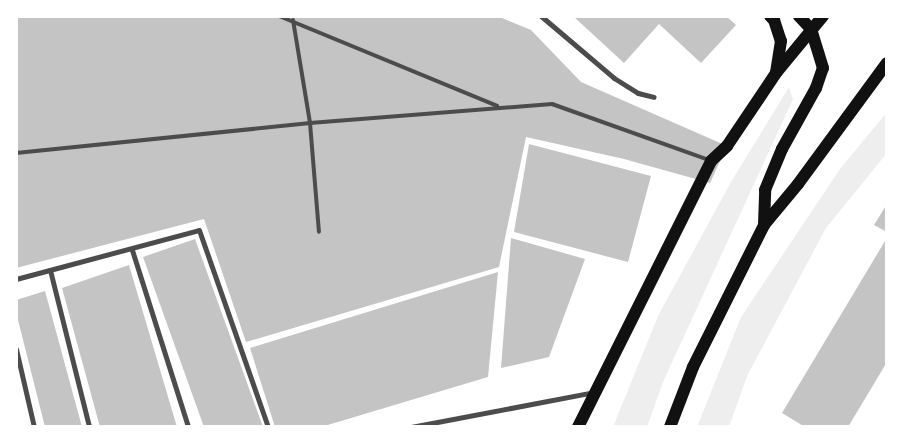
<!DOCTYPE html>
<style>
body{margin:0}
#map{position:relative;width:903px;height:443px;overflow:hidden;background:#fff;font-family:"Roboto Serif",serif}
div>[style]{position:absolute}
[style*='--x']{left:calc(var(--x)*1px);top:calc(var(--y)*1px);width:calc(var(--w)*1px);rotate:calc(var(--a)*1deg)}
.green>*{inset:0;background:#eee}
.building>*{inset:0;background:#c4c4c4}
.service>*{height:4px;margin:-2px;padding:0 2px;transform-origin:2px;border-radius:2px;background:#4c4c4c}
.minor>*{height:5px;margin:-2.5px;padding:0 2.5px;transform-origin:2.5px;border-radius:2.5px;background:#4c4c4c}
.primary>*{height:12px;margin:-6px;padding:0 6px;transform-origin:6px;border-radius:6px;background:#111}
span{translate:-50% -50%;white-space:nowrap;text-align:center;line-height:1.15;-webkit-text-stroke:4px #fff;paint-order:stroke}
.frame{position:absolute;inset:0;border:18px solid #fff;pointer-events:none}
</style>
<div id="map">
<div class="green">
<div style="clip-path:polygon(789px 87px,793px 99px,663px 382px,647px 427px,613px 427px,658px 316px,731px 182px)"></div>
<div style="clip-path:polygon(887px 112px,887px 153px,826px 228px,747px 376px,729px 427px,697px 427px,741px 317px,840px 169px)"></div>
</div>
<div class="building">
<div style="clip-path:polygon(16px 16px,497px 16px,531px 30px,581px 82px,727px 146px,710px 183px,624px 159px,526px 137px,499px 267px,246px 342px,204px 219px,16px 268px)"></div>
<div style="clip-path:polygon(573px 16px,726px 16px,736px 25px,701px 63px,659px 24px,624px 63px)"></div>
<div style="clip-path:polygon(529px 144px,651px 176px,628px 262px,514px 232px)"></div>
<div style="clip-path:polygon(887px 204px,887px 232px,874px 225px)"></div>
<div style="clip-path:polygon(511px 238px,585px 259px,549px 357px,501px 368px)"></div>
<div style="clip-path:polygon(195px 239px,263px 427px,204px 427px,143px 257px)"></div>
<div style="clip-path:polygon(885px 241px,887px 362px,848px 427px,805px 427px,782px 413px)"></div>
<div style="clip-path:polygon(129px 265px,177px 427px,100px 427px,62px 288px)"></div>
<div style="clip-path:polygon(498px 272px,488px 377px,321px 427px,275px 427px,250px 348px)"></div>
<div style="clip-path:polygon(45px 291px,82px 427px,45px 427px,16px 312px,16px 300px)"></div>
</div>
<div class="service">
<div style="--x:279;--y:16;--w:236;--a:22.4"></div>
<div style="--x:293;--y:20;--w:104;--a:80.6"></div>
<div style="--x:310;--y:123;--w:109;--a:85.3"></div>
<div style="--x:16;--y:153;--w:296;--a:-5.8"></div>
<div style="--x:310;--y:123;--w:243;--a:-4.5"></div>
<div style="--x:552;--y:104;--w:167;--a:19.6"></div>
</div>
<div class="minor">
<div style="--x:541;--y:16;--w:96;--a:40.3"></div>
<div style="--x:614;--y:78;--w:28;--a:32"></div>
<div style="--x:638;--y:93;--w:16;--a:14"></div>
<div style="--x:132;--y:250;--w:186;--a:72.4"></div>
<div style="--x:50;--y:270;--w:162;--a:76"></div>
<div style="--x:16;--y:279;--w:189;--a:-15"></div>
<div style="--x:199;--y:230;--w:209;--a:70.7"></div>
<div style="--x:16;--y:349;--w:80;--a:77"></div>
<div style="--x:411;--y:427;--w:186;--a:-10.8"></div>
</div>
<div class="primary">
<div style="--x:770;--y:16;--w:6;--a:45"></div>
<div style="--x:774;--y:20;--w:22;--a:72"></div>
<div style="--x:781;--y:41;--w:32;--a:99"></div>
<div style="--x:764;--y:225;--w:35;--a:-88"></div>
<div style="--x:765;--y:190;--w:44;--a:-67.5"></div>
<div style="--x:782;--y:149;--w:70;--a:-60.9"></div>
<div style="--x:816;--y:88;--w:21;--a:-71"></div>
<div style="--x:823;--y:68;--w:41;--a:-107.1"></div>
<div style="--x:811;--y:29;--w:18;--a:-133"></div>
<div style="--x:578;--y:427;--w:297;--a:-63.4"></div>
<div style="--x:711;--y:161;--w:22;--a:-43"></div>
<div style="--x:727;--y:146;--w:88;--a:-56.1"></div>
<div style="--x:776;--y:73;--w:74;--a:-50.5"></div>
<div style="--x:670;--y:427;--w:64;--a:-69"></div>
<div style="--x:693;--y:367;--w:159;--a:-63.4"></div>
<div style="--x:764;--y:225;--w:53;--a:-50.3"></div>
<div style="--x:798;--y:184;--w:150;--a:-53.7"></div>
</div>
<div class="frame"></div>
</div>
